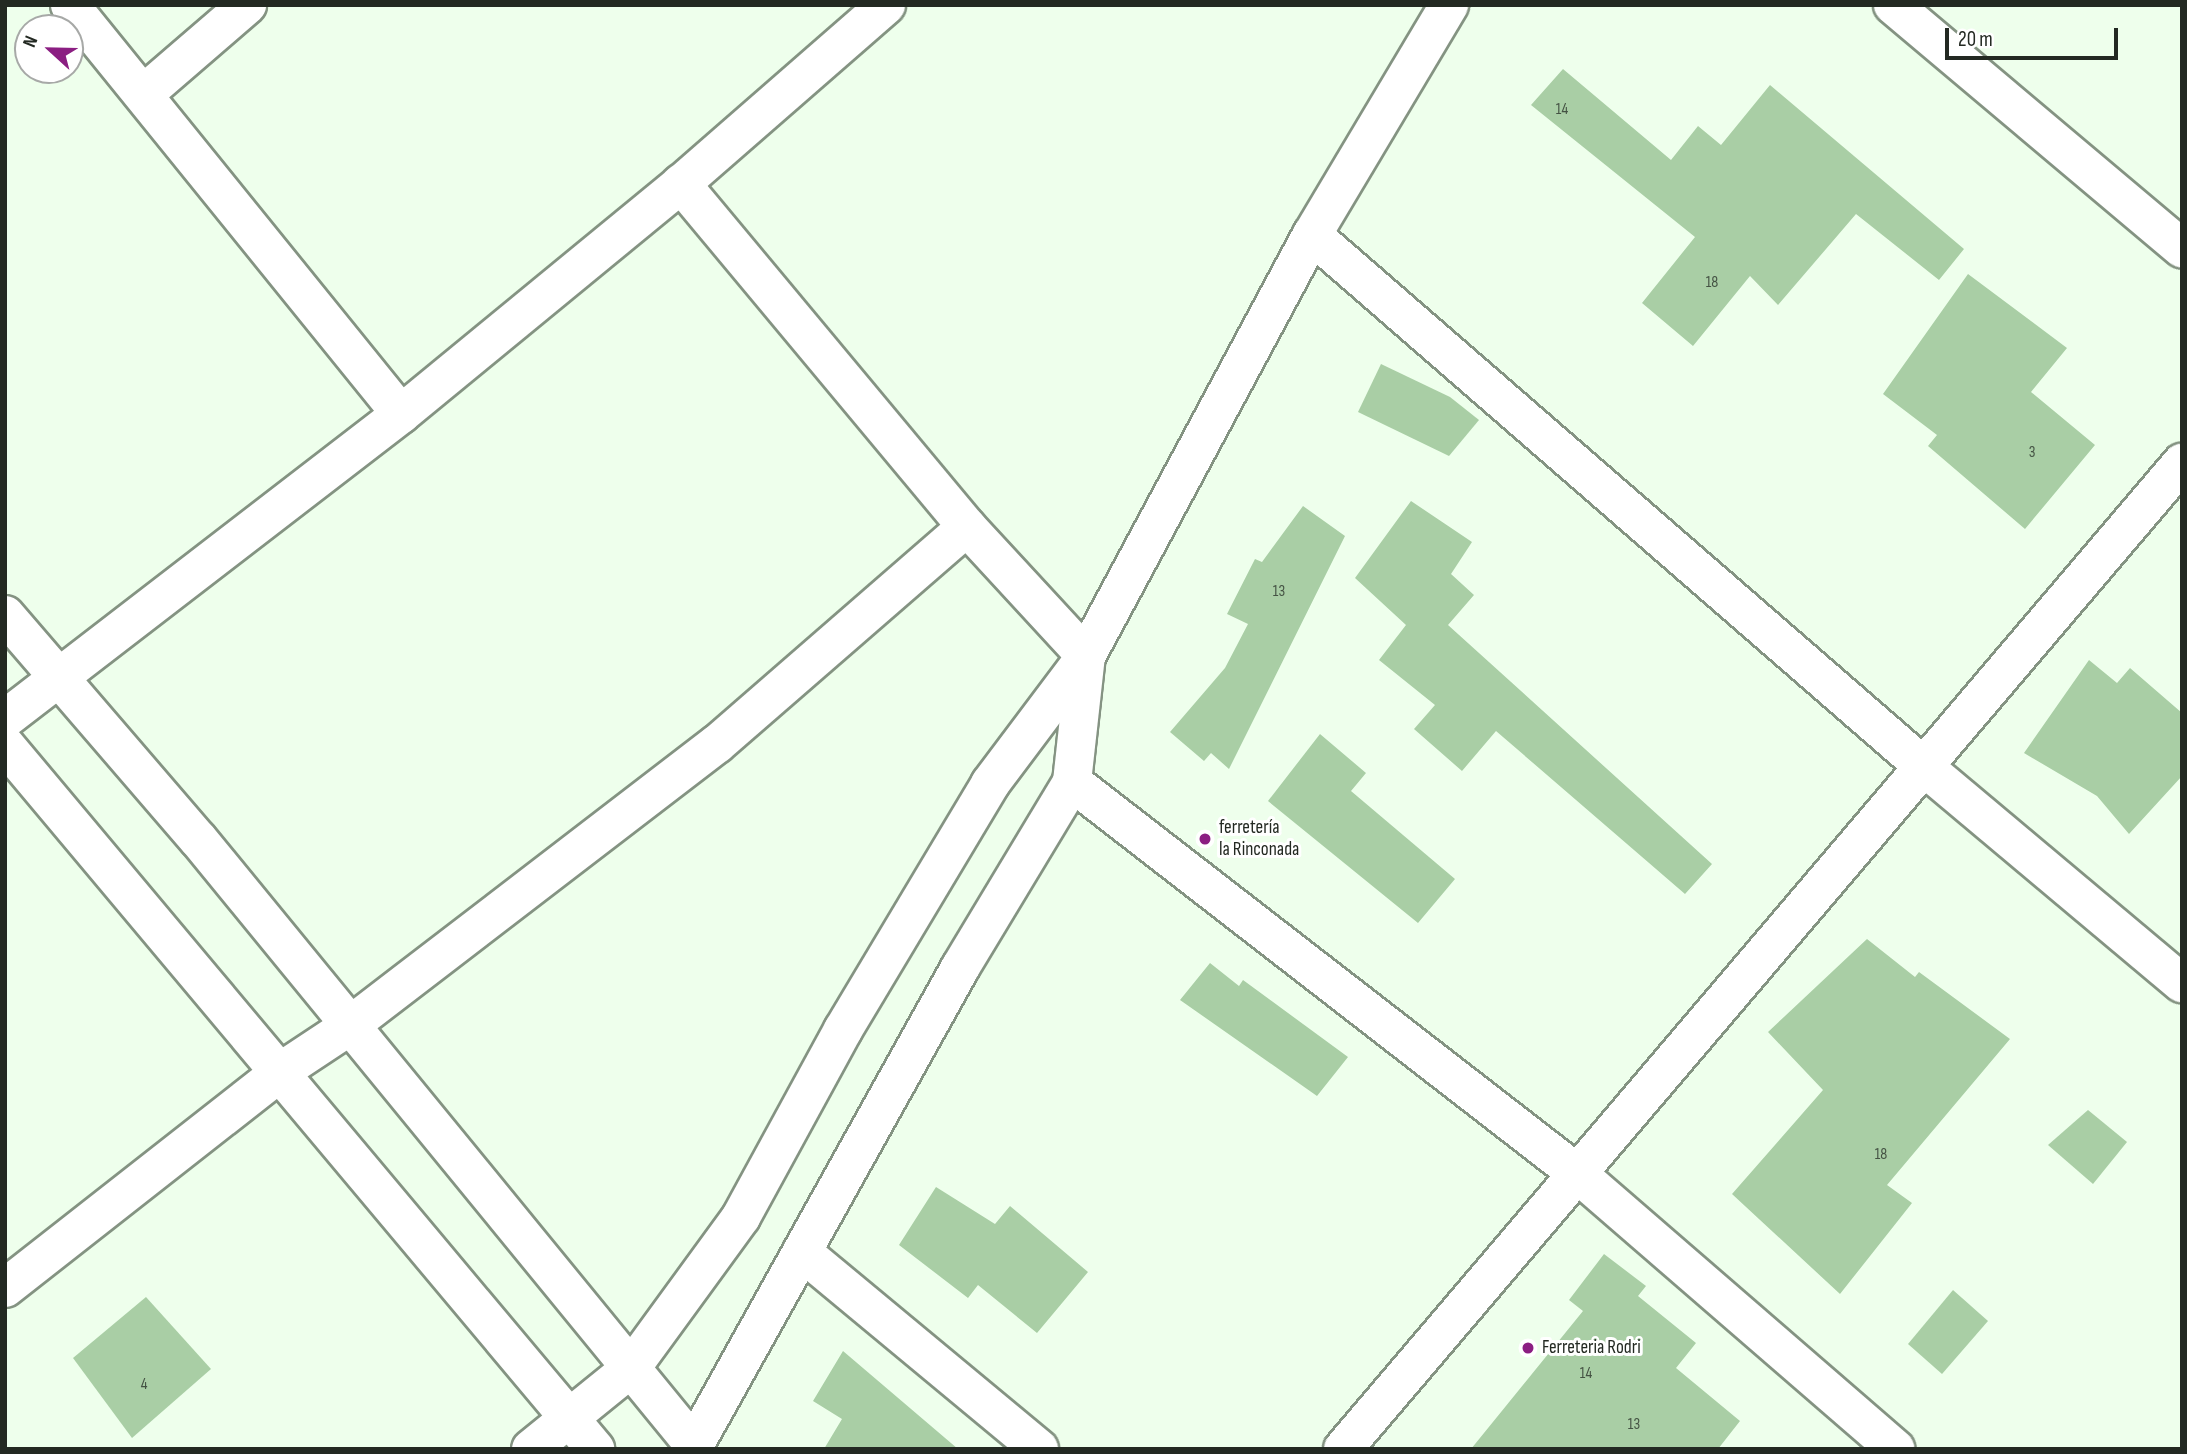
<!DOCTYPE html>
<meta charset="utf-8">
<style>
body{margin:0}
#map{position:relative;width:2187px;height:1454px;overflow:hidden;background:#eeffec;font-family:"Sofia Sans Condensed",sans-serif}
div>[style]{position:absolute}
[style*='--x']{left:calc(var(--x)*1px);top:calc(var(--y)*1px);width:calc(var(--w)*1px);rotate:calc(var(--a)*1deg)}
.building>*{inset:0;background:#a9cea5}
.roads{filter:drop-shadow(2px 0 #849382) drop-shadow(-2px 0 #849382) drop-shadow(0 2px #849382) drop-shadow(0 -2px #849382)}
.minor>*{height:38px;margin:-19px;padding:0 19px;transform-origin:19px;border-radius:19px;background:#fff}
.dots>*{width:19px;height:19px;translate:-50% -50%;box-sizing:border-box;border:4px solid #fff;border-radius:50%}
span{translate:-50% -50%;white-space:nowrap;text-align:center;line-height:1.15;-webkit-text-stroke:6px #fff;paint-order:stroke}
.number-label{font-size:16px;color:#445243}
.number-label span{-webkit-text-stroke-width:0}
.poi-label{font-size:19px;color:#232922}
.left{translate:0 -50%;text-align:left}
.frame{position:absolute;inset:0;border:7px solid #232922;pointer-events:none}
.north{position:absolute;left:14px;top:14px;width:70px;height:70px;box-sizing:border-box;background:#fff;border:2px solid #a7a9a7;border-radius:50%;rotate:292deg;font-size:19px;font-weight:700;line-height:28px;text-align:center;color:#232922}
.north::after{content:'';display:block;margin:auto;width:24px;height:32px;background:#8b1e82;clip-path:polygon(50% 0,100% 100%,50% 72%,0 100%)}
.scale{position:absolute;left:1945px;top:28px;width:173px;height:32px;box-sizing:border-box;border:4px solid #232922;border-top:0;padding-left:9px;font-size:21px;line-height:24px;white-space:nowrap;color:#232922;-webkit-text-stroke:5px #fff;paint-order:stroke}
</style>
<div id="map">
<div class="building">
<div style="clip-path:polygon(1563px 69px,1671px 160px,1698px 126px,1721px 145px,1770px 85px,1964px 249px,1939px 280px,1856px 214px,1778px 305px,1750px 276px,1693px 346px,1642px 303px,1695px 237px,1531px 105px)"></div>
<div style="clip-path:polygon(1968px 274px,2067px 348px,2031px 392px,2095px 445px,2025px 529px,1928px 446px,1937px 435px,1883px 394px)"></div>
<div style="clip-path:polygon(1381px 364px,1450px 397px,1479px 420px,1449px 456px,1358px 412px)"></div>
<div style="clip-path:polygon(1411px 501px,1472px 542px,1451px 574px,1474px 595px,1448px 625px,1712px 864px,1685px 894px,1496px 731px,1462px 771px,1414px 729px,1435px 705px,1379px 660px,1406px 625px,1355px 578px)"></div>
<div style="clip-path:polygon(1303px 506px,1345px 536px,1229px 769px,1211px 753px,1204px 761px,1170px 732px,1225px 668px,1248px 624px,1227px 614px,1255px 559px,1262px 562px)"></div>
<div style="clip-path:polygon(2089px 660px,2117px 683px,2130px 668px,2182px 713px,2182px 776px,2129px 834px,2097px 796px,2024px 753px)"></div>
<div style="clip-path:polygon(1320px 734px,1366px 773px,1351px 791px,1455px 879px,1418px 923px,1268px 801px)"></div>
<div style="clip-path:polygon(1867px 939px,1915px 977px,1919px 972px,2010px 1039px,1887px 1185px,1912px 1203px,1840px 1294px,1732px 1194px,1823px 1090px,1768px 1032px)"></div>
<div style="clip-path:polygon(1210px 963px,1239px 986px,1243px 980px,1348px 1057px,1317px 1096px,1180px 1000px)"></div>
<div style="clip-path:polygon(2088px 1110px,2127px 1142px,2093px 1184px,2048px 1145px)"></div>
<div style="clip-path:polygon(936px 1187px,995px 1224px,1010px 1206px,1088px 1272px,1037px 1333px,978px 1285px,968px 1298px,899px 1245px)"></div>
<div style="clip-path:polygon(1604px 1254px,1646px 1286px,1638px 1296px,1696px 1343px,1676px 1368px,1740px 1421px,1718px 1449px,1471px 1449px,1583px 1311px,1569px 1300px)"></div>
<div style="clip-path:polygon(1953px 1290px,1988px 1321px,1942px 1374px,1908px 1344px)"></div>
<div style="clip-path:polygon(146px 1297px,211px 1369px,132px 1438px,73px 1358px)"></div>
<div style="clip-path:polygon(843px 1351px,958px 1449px,824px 1449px,842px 1419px,813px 1401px)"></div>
</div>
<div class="roads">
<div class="minor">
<div style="--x:70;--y:5;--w:526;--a:51.02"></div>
<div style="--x:1893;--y:5;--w:378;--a:40.1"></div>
<div style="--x:145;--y:93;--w:135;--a:-40.8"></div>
<div style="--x:1312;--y:235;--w:809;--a:40.99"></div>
<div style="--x:1923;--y:766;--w:338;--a:40"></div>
<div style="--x:5;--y:615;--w:296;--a:49.3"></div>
<div style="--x:198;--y:839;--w:783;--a:50.7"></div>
<div style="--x:5;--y:719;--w:500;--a:-37.6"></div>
<div style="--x:401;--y:414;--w:362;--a:-39.4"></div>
<div style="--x:681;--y:184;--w:272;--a:-41.1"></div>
<div style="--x:5;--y:745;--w:919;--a:50.03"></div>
<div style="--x:1072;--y:782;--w:640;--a:37.77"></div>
<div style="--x:1578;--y:1174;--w:420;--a:40.9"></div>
<div style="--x:802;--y:1252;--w:308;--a:39.7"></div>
<div style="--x:5;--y:1288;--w:350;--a:-38.1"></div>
<div style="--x:280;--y:1072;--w:82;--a:-33.5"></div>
<div style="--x:348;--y:1027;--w:465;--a:-37.5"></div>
<div style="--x:717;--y:744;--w:331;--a:-41"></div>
<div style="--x:531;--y:1449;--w:129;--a:-39"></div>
<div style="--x:631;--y:1368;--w:187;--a:-53.9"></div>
<div style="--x:741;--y:1217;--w:213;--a:-61.4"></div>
<div style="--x:843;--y:1030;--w:287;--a:-59.1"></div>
<div style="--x:990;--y:784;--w:160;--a:-53.1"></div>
<div style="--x:1086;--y:656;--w:176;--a:-132.7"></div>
<div style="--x:967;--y:527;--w:447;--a:-129.8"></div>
<div style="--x:692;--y:1449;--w:551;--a:-60.87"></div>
<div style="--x:960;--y:968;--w:217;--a:-58.9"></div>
<div style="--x:1072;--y:782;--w:127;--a:-83.7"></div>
<div style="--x:1086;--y:656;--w:478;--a:-61.8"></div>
<div style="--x:1312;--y:235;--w:268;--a:-59.2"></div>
<div style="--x:1343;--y:1449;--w:1295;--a:-49.61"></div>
</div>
</div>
<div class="dots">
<div style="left:1205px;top:839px;background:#8b1e82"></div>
<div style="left:1528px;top:1348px;background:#8b1e82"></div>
</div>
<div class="number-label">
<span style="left:1562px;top:110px">14</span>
<span style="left:1712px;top:283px">18</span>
<span style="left:2032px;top:453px">3</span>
<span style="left:1279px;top:592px">13</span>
<span style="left:1881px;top:1155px">18</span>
<span style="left:1586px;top:1374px">14</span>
<span style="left:144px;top:1385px">4</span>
<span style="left:1634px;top:1425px">13</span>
</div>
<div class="poi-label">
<span class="left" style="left:1219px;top:839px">ferretería<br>la Rinconada</span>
<span class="left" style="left:1542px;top:1348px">Ferreteria Rodri</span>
</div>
<div class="frame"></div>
<div class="north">N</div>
<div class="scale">20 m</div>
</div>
